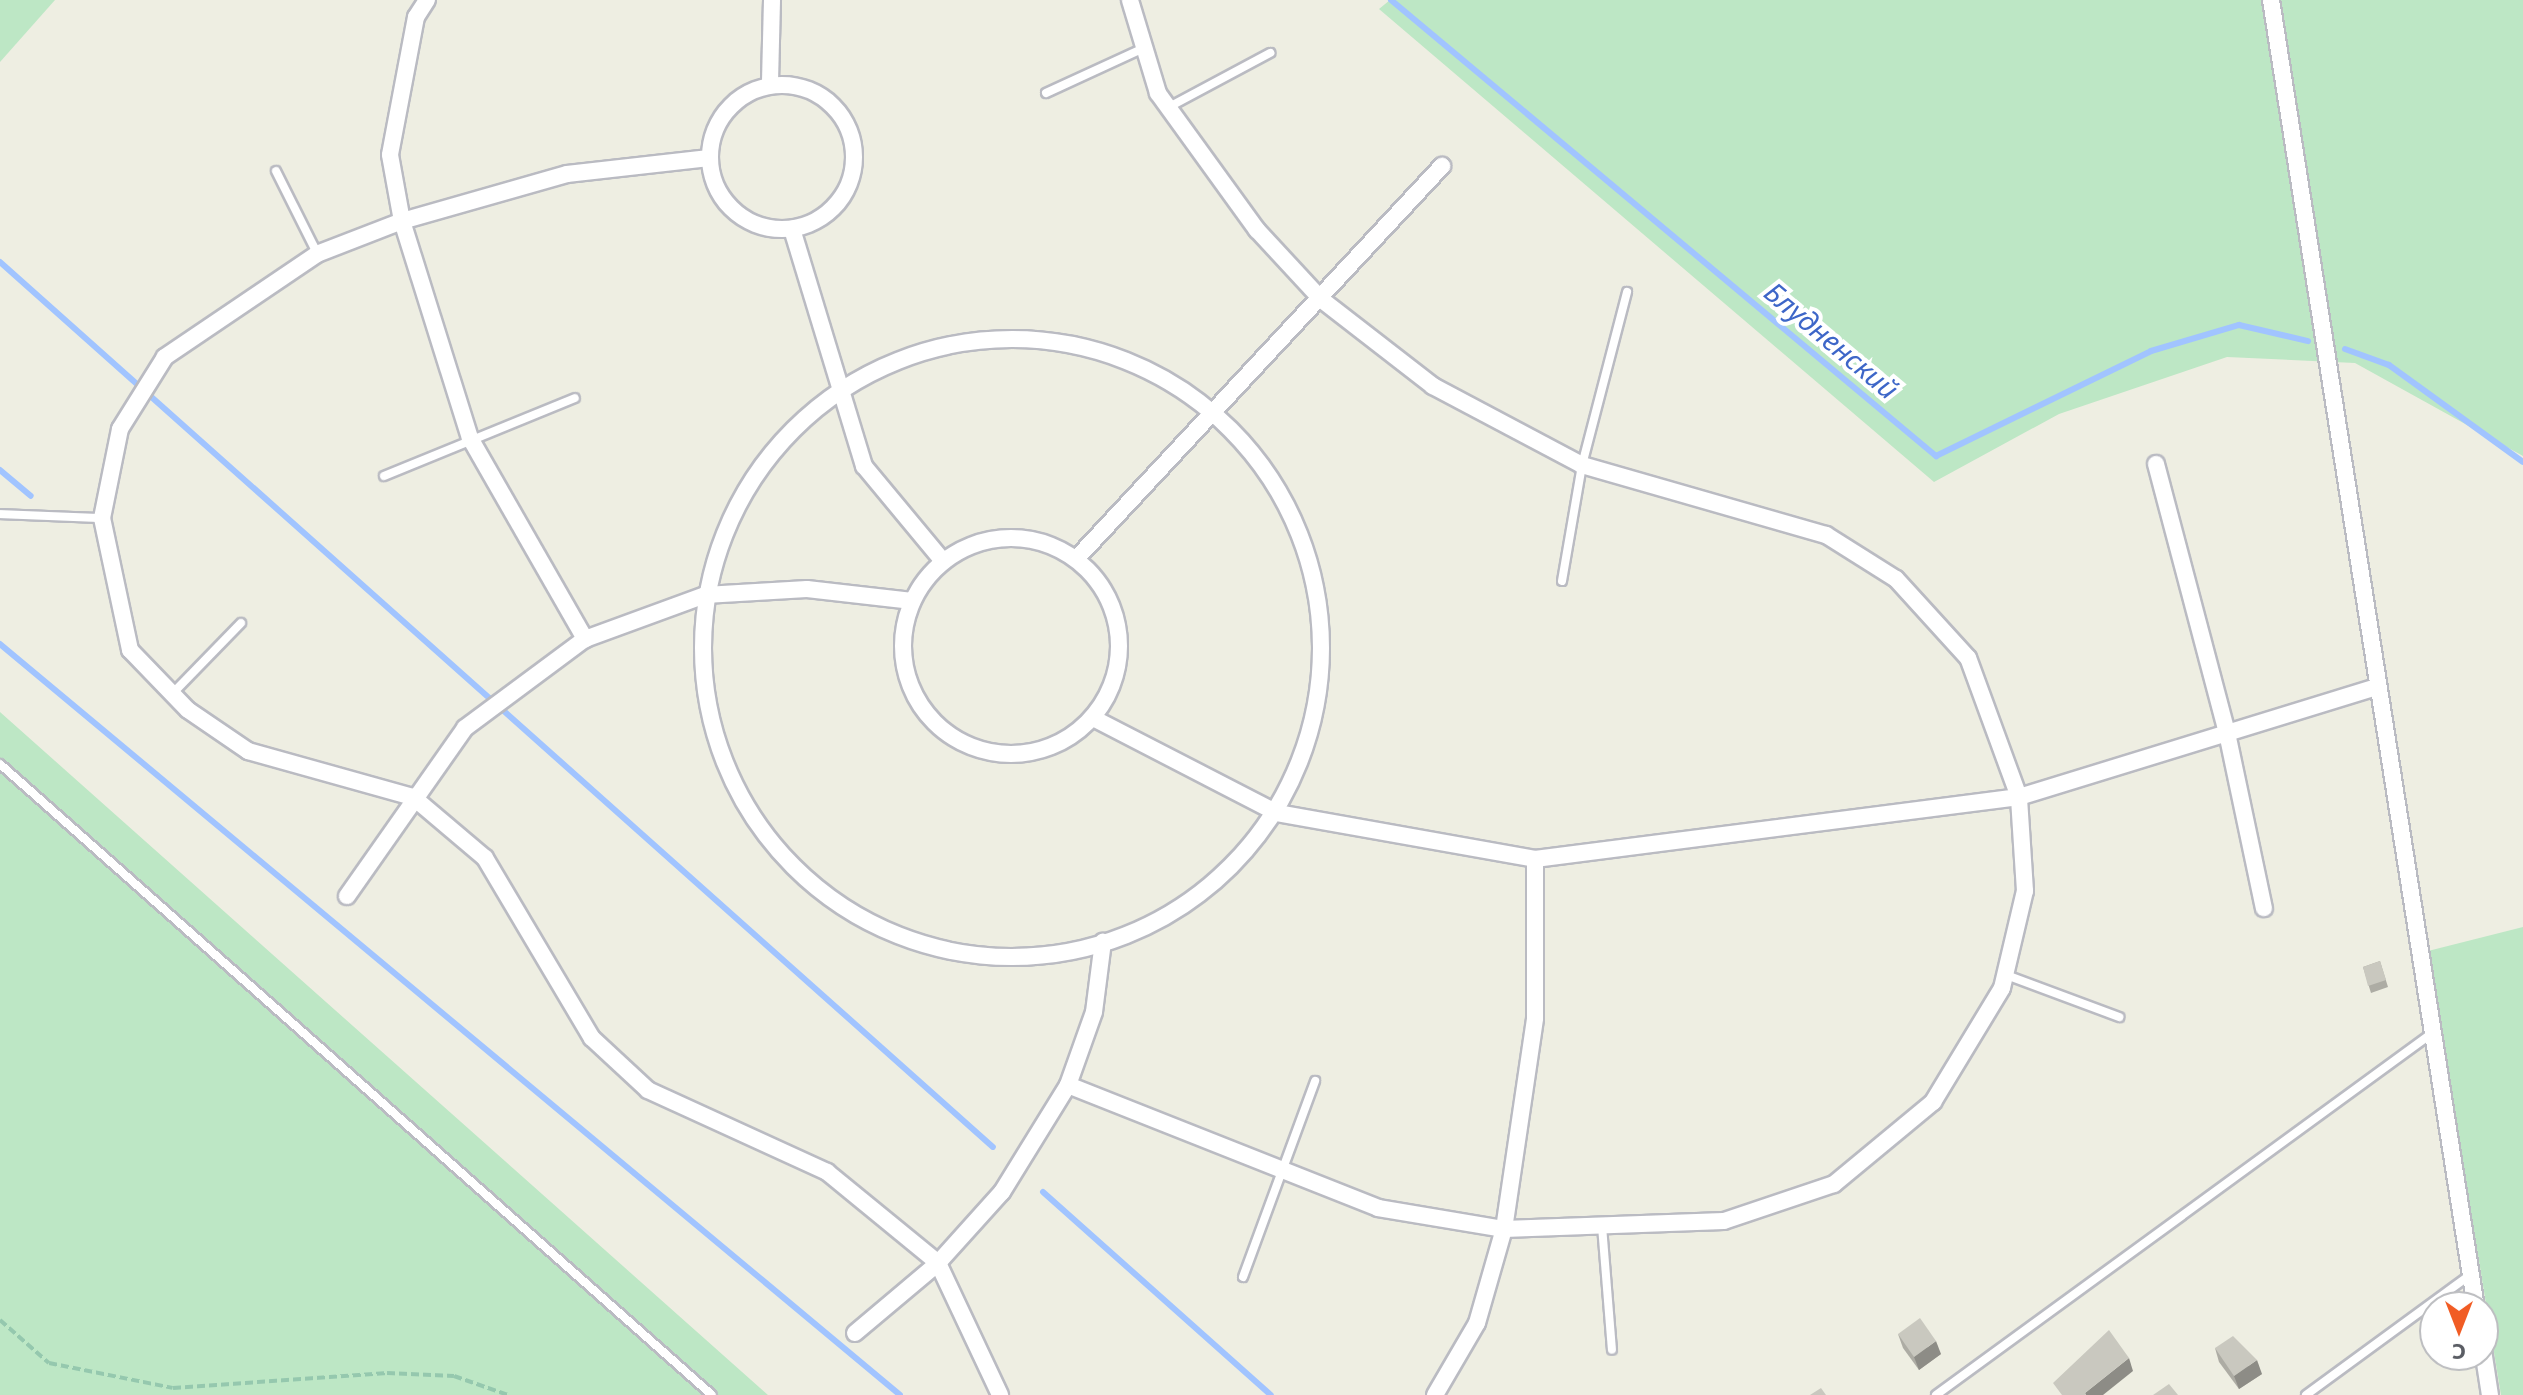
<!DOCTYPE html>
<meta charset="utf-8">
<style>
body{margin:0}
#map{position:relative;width:2523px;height:1395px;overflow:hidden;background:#eeeee2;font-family:"Noto Sans",sans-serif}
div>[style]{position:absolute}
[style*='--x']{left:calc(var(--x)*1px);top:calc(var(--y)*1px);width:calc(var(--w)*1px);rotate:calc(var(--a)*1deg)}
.green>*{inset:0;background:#bde7c5}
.stream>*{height:6px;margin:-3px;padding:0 3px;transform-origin:3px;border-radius:3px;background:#a1c4ff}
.path>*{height:4px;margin-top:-2px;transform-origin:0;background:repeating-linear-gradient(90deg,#95c8ae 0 8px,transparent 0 12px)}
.roads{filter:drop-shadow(2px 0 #babbc2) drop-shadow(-2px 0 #babbc2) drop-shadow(0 2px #babbc2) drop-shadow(0 -2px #babbc2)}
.service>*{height:8px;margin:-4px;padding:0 4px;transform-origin:4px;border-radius:4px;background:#fff}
.minor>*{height:16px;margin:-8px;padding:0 8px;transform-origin:8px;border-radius:8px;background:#fff}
.minor>.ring{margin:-8px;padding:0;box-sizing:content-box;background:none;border:16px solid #fff;border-radius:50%}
.wall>*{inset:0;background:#adaca4}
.shaded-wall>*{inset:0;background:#8d8c86}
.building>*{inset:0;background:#c9c8bf}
span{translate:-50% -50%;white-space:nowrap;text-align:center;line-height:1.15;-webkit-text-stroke:8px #fff;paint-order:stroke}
.water-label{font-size:28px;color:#3d66c8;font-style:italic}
.north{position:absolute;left:2419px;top:1291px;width:80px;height:80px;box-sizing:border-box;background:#fff;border:2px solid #bdbec1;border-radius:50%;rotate:180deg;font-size:22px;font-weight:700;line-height:32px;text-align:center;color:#5a5d64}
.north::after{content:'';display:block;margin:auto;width:28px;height:36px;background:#f15c24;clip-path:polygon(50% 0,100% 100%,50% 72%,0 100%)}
</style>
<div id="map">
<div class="green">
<div style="clip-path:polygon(0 0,55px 0,0 62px)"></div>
<div style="clip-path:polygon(1390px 0,2523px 0,2523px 456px,2355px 363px,2227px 357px,2059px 414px,1934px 482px,1379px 9px)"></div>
<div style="clip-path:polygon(0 712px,263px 946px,768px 1395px,0 1395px)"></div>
<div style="clip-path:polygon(2523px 927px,2523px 1395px,2501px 1395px,2428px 951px)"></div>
</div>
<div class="stream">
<div style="--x:1391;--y:0;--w:711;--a:39.92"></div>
<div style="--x:1936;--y:456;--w:239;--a:-26"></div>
<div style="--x:2151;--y:351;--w:92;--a:-16.5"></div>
<div style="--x:2239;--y:325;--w:71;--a:13.1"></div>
<div style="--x:0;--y:262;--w:1330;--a:41.71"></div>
<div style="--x:2345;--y:349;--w:47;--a:20"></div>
<div style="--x:2389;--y:365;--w:165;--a:35.9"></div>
<div style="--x:0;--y:470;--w:40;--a:40"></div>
<div style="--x:0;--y:644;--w:1172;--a:39.84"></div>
<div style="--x:1043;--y:1192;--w:305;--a:41.7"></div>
</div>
<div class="path">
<div style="--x:0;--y:1320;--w:65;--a:41.3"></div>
<div style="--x:49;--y:1363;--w:126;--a:11.4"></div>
<div style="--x:173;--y:1388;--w:215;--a:-4"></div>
<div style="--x:387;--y:1373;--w:67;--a:2.6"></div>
<div style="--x:454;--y:1376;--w:57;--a:19.4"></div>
</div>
<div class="roads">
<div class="service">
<div style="--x:1046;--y:93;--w:108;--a:-24.7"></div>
<div style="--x:1169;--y:107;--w:115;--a:-28.1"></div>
<div style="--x:276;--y:171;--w:92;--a:63.4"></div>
<div style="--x:384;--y:476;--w:206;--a:-22.2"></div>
<div style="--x:0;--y:514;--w:101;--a:2.3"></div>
<div style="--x:1562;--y:581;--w:118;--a:-80.2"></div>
<div style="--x:1582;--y:465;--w:179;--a:-75.4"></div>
<div style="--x:172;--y:694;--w:99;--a:-45.8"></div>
<div style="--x:0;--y:764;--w:951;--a:41.55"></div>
<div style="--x:2006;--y:975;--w:121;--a:20.4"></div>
<div style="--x:1602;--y:1226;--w:124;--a:85.4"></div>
<div style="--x:1243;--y:1277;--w:209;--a:-69.8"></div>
<div style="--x:1936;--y:1395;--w:613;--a:-36.1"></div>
<div style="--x:2306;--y:1395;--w:203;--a:-36.2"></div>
</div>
<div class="minor">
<div style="--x:427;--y:0;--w:20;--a:123"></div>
<div style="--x:416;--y:17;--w:140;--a:100.7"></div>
<div style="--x:390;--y:155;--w:67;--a:79.7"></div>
<div style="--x:402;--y:221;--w:227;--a:72.6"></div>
<div style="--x:470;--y:438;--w:232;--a:60.2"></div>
<div style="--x:2271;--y:0;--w:1323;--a:81.09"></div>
<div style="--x:770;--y:82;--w:82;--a:-88.6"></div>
<div class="ring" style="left:710px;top:85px;width:128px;height:128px"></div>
<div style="--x:709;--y:158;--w:143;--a:173.6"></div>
<div style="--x:567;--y:174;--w:172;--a:164.1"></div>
<div style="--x:402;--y:221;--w:91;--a:158.8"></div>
<div style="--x:317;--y:254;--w:184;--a:145.9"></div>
<div style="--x:165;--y:357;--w:85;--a:122"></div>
<div style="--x:120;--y:429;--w:91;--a:101.4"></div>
<div style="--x:102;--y:518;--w:135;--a:78"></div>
<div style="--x:130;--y:650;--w:83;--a:46"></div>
<div style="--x:188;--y:710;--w:73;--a:34.3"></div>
<div style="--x:248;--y:751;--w:171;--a:15.6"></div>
<div style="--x:413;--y:797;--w:94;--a:40.3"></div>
<div style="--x:485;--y:858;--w:209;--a:59.3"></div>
<div style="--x:592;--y:1038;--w:76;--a:42.9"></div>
<div style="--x:648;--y:1090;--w:197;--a:24.6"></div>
<div style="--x:827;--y:1172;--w:144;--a:39.3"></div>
<div style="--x:938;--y:1263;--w:146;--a:64.8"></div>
<div style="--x:792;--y:229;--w:248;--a:73.1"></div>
<div style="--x:864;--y:466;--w:122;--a:50.3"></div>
<div class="ring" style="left:703px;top:339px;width:602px;height:602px"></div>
<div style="--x:2156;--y:464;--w:278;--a:75.2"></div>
<div style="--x:2227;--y:733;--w:179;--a:78.1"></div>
<div class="ring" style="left:903px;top:538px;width:200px;height:200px"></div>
<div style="--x:1077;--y:558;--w:536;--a:-47.04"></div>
<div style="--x:1093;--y:718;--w:207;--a:27.3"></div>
<div style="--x:1277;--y:813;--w:262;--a:10.1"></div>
<div style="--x:1535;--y:859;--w:488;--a:-7.3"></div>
<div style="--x:2019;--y:797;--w:375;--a:-17.1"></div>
<div style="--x:347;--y:896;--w:205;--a:-54.9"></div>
<div style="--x:465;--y:728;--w:149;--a:-36.6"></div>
<div style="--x:585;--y:639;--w:128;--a:-20.1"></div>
<div style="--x:705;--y:595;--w:102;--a:-3.4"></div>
<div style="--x:807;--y:589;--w:106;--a:6.5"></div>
<div style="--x:1068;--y:1085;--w:334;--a:21.6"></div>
<div style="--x:1378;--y:1208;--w:128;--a:9.5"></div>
<div style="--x:1504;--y:1229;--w:220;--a:-2.1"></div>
<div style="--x:1724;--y:1221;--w:116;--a:-18.6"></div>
<div style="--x:1834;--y:1184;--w:129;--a:-39.6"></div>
<div style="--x:1933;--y:1102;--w:133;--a:-58.8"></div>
<div style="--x:2002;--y:988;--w:100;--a:-76.7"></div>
<div style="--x:2025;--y:891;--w:94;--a:-93.7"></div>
<div style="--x:2019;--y:797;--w:148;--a:-110.1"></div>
<div style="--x:1968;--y:658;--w:107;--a:-132.3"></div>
<div style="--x:1896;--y:579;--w:83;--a:-147.8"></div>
<div style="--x:1826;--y:535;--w:254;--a:-164"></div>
<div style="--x:1582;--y:465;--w:169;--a:-152.1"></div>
<div style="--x:1433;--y:386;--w:142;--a:-142.2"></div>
<div style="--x:1321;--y:299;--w:94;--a:-132.8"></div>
<div style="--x:1257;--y:230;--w:169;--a:-125.9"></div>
<div style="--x:1158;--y:93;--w:97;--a:-106.8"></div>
<div style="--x:855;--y:1333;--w:109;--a:-40.1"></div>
<div style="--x:938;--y:1263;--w:96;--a:-48"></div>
<div style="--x:1002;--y:1192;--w:126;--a:-58.3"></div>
<div style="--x:1068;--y:1085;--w:77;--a:-70.4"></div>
<div style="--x:1094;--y:1012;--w:71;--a:-82.7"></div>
<div style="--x:2483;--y:1350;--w:46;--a:81.2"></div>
<div style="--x:1435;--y:1395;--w:83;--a:-59.7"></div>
<div style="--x:1477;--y:1323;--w:98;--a:-74"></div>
<div style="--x:1504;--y:1229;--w:213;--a:-81.6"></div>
<div style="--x:1535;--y:1018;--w:159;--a:-90"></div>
</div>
</div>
<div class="wall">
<div style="clip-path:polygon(2380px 961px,2388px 987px,2371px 993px,2363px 967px)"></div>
<div style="clip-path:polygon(1898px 1334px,1941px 1354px,1919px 1370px,1903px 1348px)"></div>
<div style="clip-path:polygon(2215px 1348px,2262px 1374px,2239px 1389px,2219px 1362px)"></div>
</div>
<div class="shaded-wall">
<div style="clip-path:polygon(1936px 1341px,1941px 1354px,1919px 1370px,1914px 1357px)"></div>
<div style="clip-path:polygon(2129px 1358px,2133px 1371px,2103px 1395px,2086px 1395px,2085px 1393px)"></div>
<div style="clip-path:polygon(2257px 1360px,2262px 1374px,2239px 1389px,2234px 1376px)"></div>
</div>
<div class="building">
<div style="clip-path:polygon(2380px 961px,2386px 980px,2368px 986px,2363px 967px)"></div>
<div style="clip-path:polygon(1920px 1318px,1936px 1341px,1914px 1357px,1898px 1334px)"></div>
<div style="clip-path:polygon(2109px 1330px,2129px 1358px,2085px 1393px,2086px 1395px,2062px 1395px,2053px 1383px)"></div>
<div style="clip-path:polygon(2233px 1336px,2257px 1360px,2234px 1376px,2215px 1348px)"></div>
<div style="clip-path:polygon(2169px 1384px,2178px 1395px,2153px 1395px)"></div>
<div style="clip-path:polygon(1821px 1388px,1826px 1395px,1810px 1395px)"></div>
</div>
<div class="water-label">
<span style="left:1832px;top:340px;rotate:40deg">Блудненский</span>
</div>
<div class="north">С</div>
</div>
